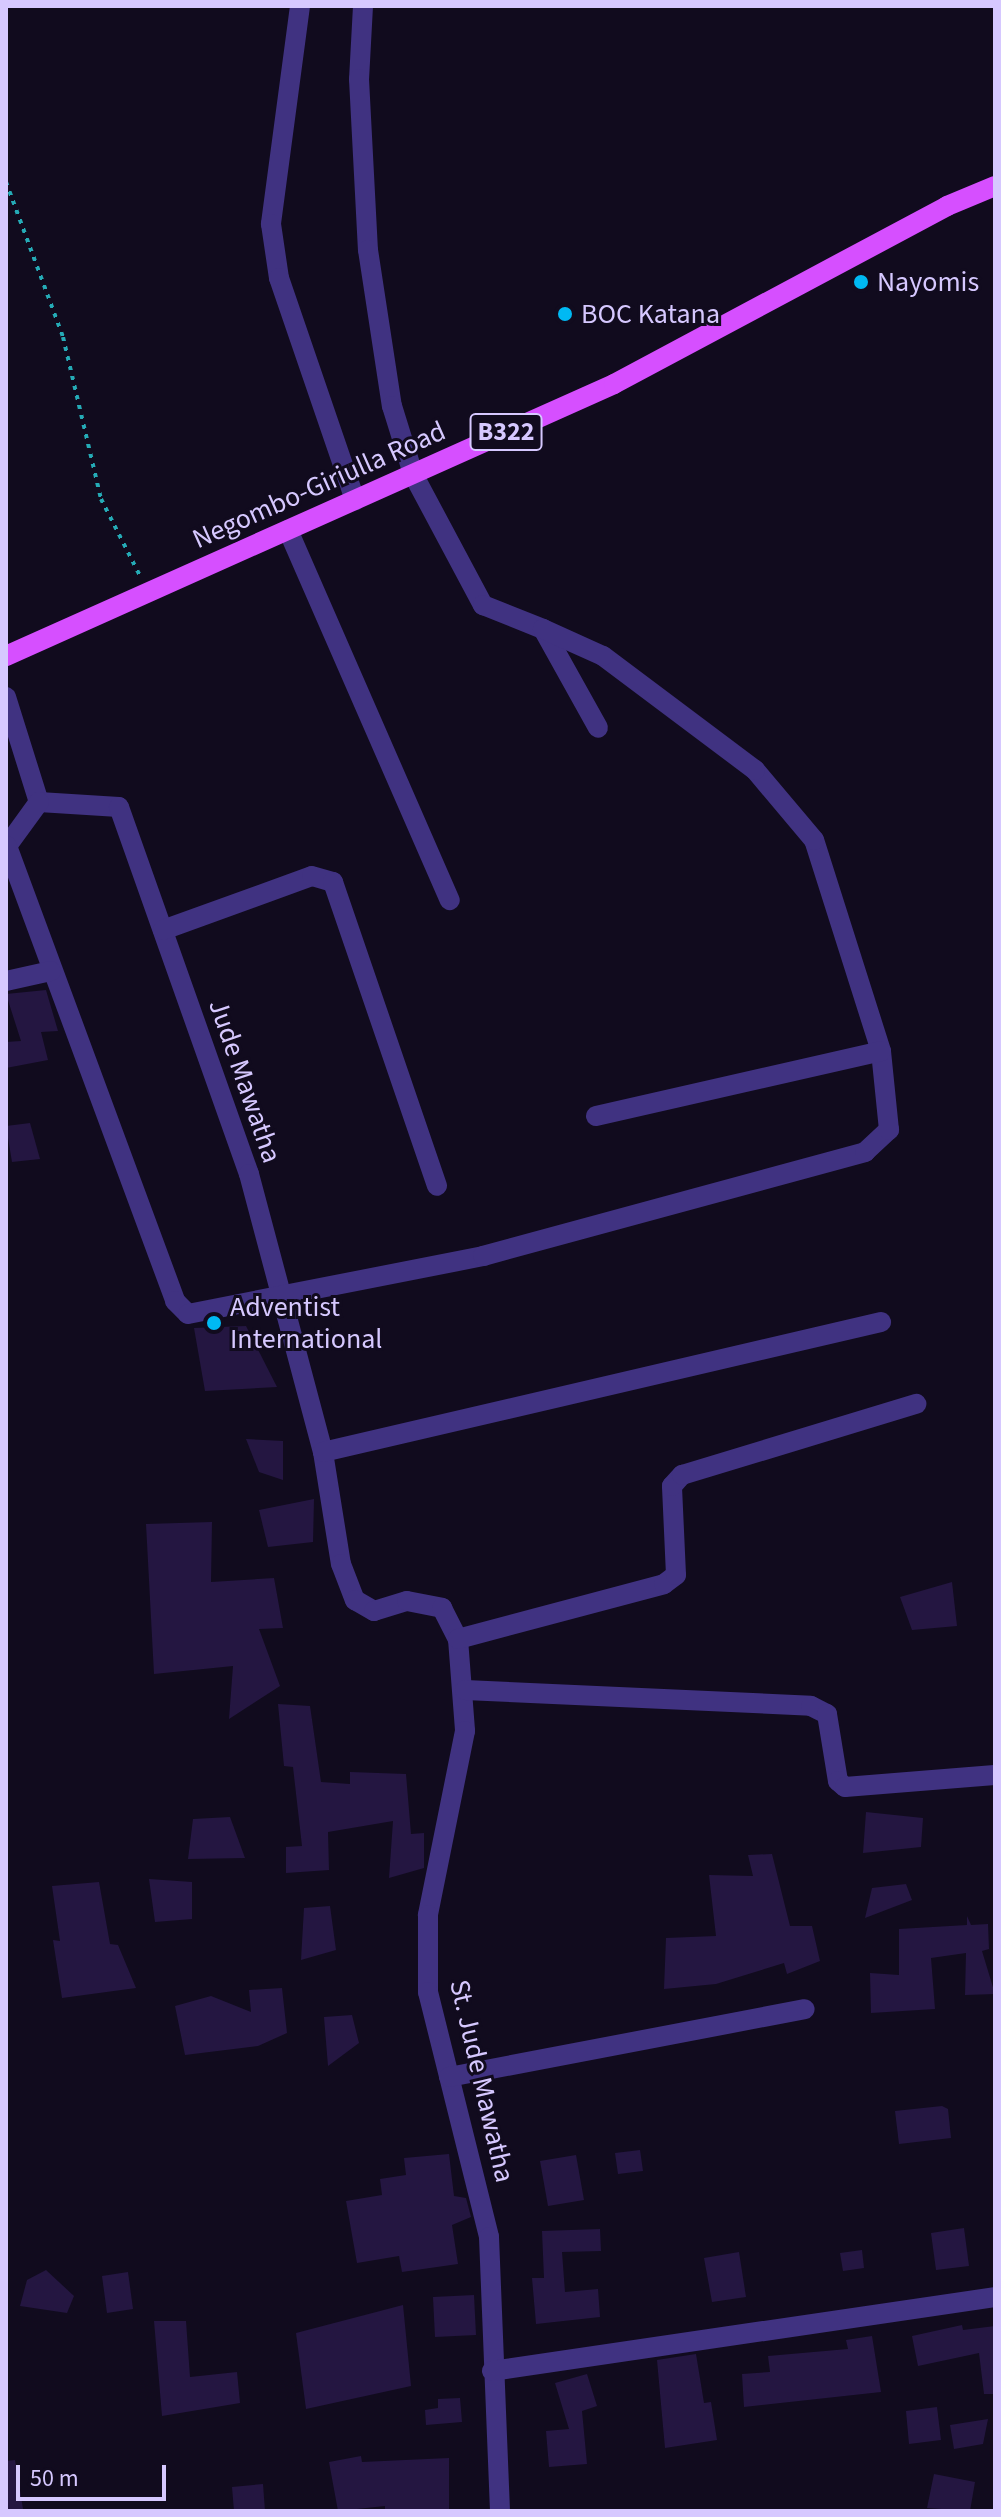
<!DOCTYPE html>
<style>
body{margin:0}
#map{position:relative;width:1001px;height:2517px;overflow:hidden;background:#110b1e;font-family:"Source Sans 3",sans-serif}
div>[style]{position:absolute}
[style*='--x']{left:calc(var(--x)*1px);top:calc(var(--y)*1px);width:calc(var(--w)*1px);rotate:calc(var(--a)*1deg)}
.building>*{inset:0;background:#241641}
.path>*{height:4px;margin-top:-2px;transform-origin:0;background:repeating-linear-gradient(90deg,#25abb6 0 4px,transparent 0 10px)}
.street>*{height:20px;margin:-10px;padding:0 10px;transform-origin:10px;border-radius:10px;background:#403281}
.primary>*{height:20px;margin:-10px;padding:0 10px;transform-origin:10px;border-radius:10px;background:#d64fff}
.dots>*{width:22px;height:22px;translate:-50% -50%;box-sizing:border-box;border:4px solid #110b1e;border-radius:50%}
span{translate:-50% -50%;white-space:nowrap;text-align:center;line-height:1.15;-webkit-text-stroke:6px #110b1e;paint-order:stroke}
.shield-label span{padding:2px 6px;background:#110b1e;border:2px solid;border-radius:6px;-webkit-text-stroke-width:0}
.shield-label{font-size:26px;color:#d6c8ff;font-weight:700}
.poi-label{font-size:28px;color:#d6c8ff}
.left{translate:0 -50%;text-align:left}
.street-label{font-size:28px;color:#d6c8ff}
.frame{position:absolute;inset:0;border:8px solid #d6c8ff;pointer-events:none}
.scale{position:absolute;left:16px;top:2465px;width:150px;height:36px;box-sizing:border-box;border:4px solid #d6c8ff;border-top:0;padding-left:10px;font-size:24px;line-height:28px;white-space:nowrap;color:#d6c8ff;-webkit-text-stroke:6px #110b1e;paint-order:stroke}
</style>
<div id="map">
<div class="building">
<div style="clip-path:polygon(46px 990px,58px 1031px,41px 1032px,48px 1060px,6px 1068px,6px 1042px,21px 1041px,6px 994px)"></div>
<div style="clip-path:polygon(30px 1123px,40px 1159px,12px 1162px,6px 1126px)"></div>
<div style="clip-path:polygon(246px 1326px,277px 1387px,205px 1391px,194px 1328px)"></div>
<div style="clip-path:polygon(246px 1439px,283px 1441px,283px 1480px,259px 1472px)"></div>
<div style="clip-path:polygon(314px 1499px,313px 1542px,268px 1547px,259px 1510px)"></div>
<div style="clip-path:polygon(212px 1522px,211px 1582px,274px 1578px,283px 1628px,259px 1629px,280px 1686px,229px 1719px,233px 1666px,154px 1674px,146px 1524px)"></div>
<div style="clip-path:polygon(952px 1582px,957px 1626px,912px 1630px,900px 1597px)"></div>
<div style="clip-path:polygon(278px 1704px,310px 1706px,321px 1782px,350px 1784px,350px 1772px,406px 1774px,411px 1834px,424px 1833px,424px 1868px,389px 1878px,393px 1821px,328px 1832px,329px 1870px,286px 1873px,286px 1847px,302px 1846px,293px 1767px,284px 1766px)"></div>
<div style="clip-path:polygon(866px 1812px,923px 1818px,921px 1847px,863px 1853px)"></div>
<div style="clip-path:polygon(230px 1817px,245px 1858px,188px 1859px,193px 1819px)"></div>
<div style="clip-path:polygon(772px 1854px,790px 1926px,812px 1926px,820px 1961px,787px 1974px,784px 1963px,716px 1984px,664px 1989px,666px 1938px,716px 1936px,709px 1875px,753px 1876px,748px 1855px)"></div>
<div style="clip-path:polygon(149px 1879px,192px 1882px,192px 1919px,155px 1922px)"></div>
<div style="clip-path:polygon(99px 1882px,110px 1944px,118px 1945px,136px 1988px,62px 1998px,53px 1940px,60px 1941px,52px 1886px)"></div>
<div style="clip-path:polygon(906px 1884px,912px 1900px,865px 1918px,872px 1888px)"></div>
<div style="clip-path:polygon(330px 1906px,336px 1950px,301px 1960px,304px 1908px)"></div>
<div style="clip-path:polygon(967px 1916px,971px 1925px,988px 1924px,989px 1949px,982px 1951px,995px 1994px,965px 1995px,966px 1953px,931px 1958px,935px 2009px,871px 2013px,870px 1973px,899px 1975px,899px 1929px,967px 1925px)"></div>
<div style="clip-path:polygon(282px 1988px,287px 2033px,258px 2046px,185px 2055px,175px 2006px,211px 1996px,251px 2012px,249px 1990px)"></div>
<div style="clip-path:polygon(352px 2015px,359px 2043px,328px 2066px,324px 2017px)"></div>
<div style="clip-path:polygon(942px 2106px,948px 2109px,951px 2138px,899px 2144px,895px 2111px)"></div>
<div style="clip-path:polygon(640px 2150px,643px 2171px,618px 2174px,615px 2153px)"></div>
<div style="clip-path:polygon(449px 2154px,454px 2196px,466px 2198px,471px 2217px,452px 2225px,458px 2264px,402px 2272px,399px 2256px,357px 2263px,346px 2201px,382px 2195px,380px 2179px,406px 2175px,404px 2158px)"></div>
<div style="clip-path:polygon(576px 2155px,584px 2200px,548px 2206px,540px 2161px)"></div>
<div style="clip-path:polygon(964px 2228px,969px 2266px,936px 2270px,931px 2233px)"></div>
<div style="clip-path:polygon(600px 2229px,601px 2251px,562px 2252px,565px 2292px,598px 2289px,600px 2317px,536px 2324px,532px 2278px,544px 2278px,542px 2231px)"></div>
<div style="clip-path:polygon(862px 2250px,864px 2268px,843px 2271px,840px 2253px)"></div>
<div style="clip-path:polygon(739px 2252px,746px 2297px,712px 2302px,704px 2258px)"></div>
<div style="clip-path:polygon(46px 2270px,74px 2296px,67px 2313px,20px 2306px,27px 2280px)"></div>
<div style="clip-path:polygon(128px 2272px,133px 2309px,107px 2313px,102px 2276px)"></div>
<div style="clip-path:polygon(474px 2295px,476px 2335px,435px 2337px,433px 2297px)"></div>
<div style="clip-path:polygon(403px 2305px,411px 2386px,306px 2409px,296px 2333px)"></div>
<div style="clip-path:polygon(154px 2321px,186px 2321px,190px 2377px,237px 2372px,240px 2403px,162px 2416px)"></div>
<div style="clip-path:polygon(962px 2325px,963px 2330px,995px 2326px,995px 2394px,984px 2394px,979px 2353px,918px 2366px,912px 2336px)"></div>
<div style="clip-path:polygon(872px 2336px,881px 2392px,744px 2407px,742px 2374px,770px 2372px,768px 2356px,848px 2349px,846px 2340px)"></div>
<div style="clip-path:polygon(696px 2354px,704px 2403px,711px 2402px,717px 2440px,665px 2448px,657px 2360px)"></div>
<div style="clip-path:polygon(587px 2374px,597px 2406px,582px 2411px,587px 2464px,549px 2467px,546px 2431px,569px 2429px,555px 2383px)"></div>
<div style="clip-path:polygon(460px 2398px,462px 2422px,426px 2425px,425px 2410px,438px 2408px,438px 2399px)"></div>
<div style="clip-path:polygon(937px 2407px,941px 2440px,909px 2444px,906px 2411px)"></div>
<div style="clip-path:polygon(988px 2419px,983px 2444px,954px 2449px,950px 2425px)"></div>
<div style="clip-path:polygon(361px 2456px,362px 2462px,449px 2458px,449px 2511px,385px 2511px,385px 2506px,338px 2511px,329px 2462px)"></div>
<div style="clip-path:polygon(15px 2460px,23px 2509px,6px 2511px,6px 2461px)"></div>
<div style="clip-path:polygon(934px 2474px,975px 2482px,970px 2511px,927px 2508px)"></div>
<div style="clip-path:polygon(263px 2484px,265px 2511px,234px 2511px,232px 2487px)"></div>
</div>
<div class="path">
<div style="--x:6;--y:182;--w:165;--a:69.8"></div>
<div style="--x:63;--y:337;--w:166;--a:76.8"></div>
<div style="--x:101;--y:499;--w:86;--a:63.1"></div>
</div>
<div class="street">
<div style="--x:300;--y:6;--w:220;--a:97.6"></div>
<div style="--x:271;--y:224;--w:55;--a:81.6"></div>
<div style="--x:279;--y:278;--w:235;--a:71.1"></div>
<div style="--x:363;--y:6;--w:73;--a:93.1"></div>
<div style="--x:359;--y:79;--w:171;--a:87"></div>
<div style="--x:368;--y:250;--w:158;--a:81.3"></div>
<div style="--x:392;--y:406;--w:71;--a:72.8"></div>
<div style="--x:413;--y:474;--w:149;--a:61.9"></div>
<div style="--x:483;--y:605;--w:65;--a:21.8"></div>
<div style="--x:543;--y:629;--w:113;--a:60.9"></div>
<div style="--x:288;--y:530;--w:404;--a:66.4"></div>
<div style="--x:6;--y:697;--w:110;--a:72.6"></div>
<div style="--x:39;--y:802;--w:80;--a:3.6"></div>
<div style="--x:119;--y:807;--w:389;--a:70.5"></div>
<div style="--x:249;--y:1174;--w:288;--a:75.1"></div>
<div style="--x:323;--y:1452;--w:113;--a:80.9"></div>
<div style="--x:341;--y:1564;--w:39;--a:69"></div>
<div style="--x:355;--y:1600;--w:22;--a:30"></div>
<div style="--x:374;--y:1611;--w:34;--a:-17"></div>
<div style="--x:407;--y:1601;--w:36;--a:11"></div>
<div style="--x:442;--y:1608;--w:35;--a:63"></div>
<div style="--x:458;--y:1639;--w:92;--a:85.6"></div>
<div style="--x:465;--y:1731;--w:188;--a:101.4"></div>
<div style="--x:428;--y:1915;--w:77;--a:90"></div>
<div style="--x:428;--y:1992;--w:252;--a:76"></div>
<div style="--x:489;--y:2237;--w:274;--a:87.7"></div>
<div style="--x:39;--y:802;--w:54;--a:126"></div>
<div style="--x:7;--y:846;--w:485;--a:69.7"></div>
<div style="--x:175;--y:1301;--w:18;--a:45"></div>
<div style="--x:188;--y:1314;--w:301;--a:-11.1"></div>
<div style="--x:483;--y:1256;--w:396;--a:-15.2"></div>
<div style="--x:865;--y:1152;--w:33;--a:-43"></div>
<div style="--x:889;--y:1130;--w:79;--a:-95.8"></div>
<div style="--x:881;--y:1051;--w:221;--a:-107.6"></div>
<div style="--x:814;--y:840;--w:92;--a:-130.1"></div>
<div style="--x:755;--y:770;--w:190;--a:-143.1"></div>
<div style="--x:603;--y:656;--w:66;--a:-155.8"></div>
<div style="--x:163;--y:930;--w:158;--a:-19.9"></div>
<div style="--x:312;--y:876;--w:22;--a:16"></div>
<div style="--x:333;--y:882;--w:321;--a:71.1"></div>
<div style="--x:6;--y:981;--w:46;--a:-12.5"></div>
<div style="--x:596;--y:1116;--w:292;--a:-12.8"></div>
<div style="--x:323;--y:1452;--w:573;--a:-13.11"></div>
<div style="--x:458;--y:1639;--w:213;--a:-14.9"></div>
<div style="--x:664;--y:1584;--w:15;--a:-37"></div>
<div style="--x:676;--y:1575;--w:89;--a:-92.6"></div>
<div style="--x:672;--y:1486;--w:15;--a:-48"></div>
<div style="--x:682;--y:1475;--w:245;--a:-16.9"></div>
<div style="--x:465;--y:1690;--w:346;--a:2.6"></div>
<div style="--x:811;--y:1706;--w:18;--a:27"></div>
<div style="--x:827;--y:1714;--w:68;--a:80.7"></div>
<div style="--x:838;--y:1781;--w:9;--a:41"></div>
<div style="--x:845;--y:1787;--w:150;--a:-4.6"></div>
<div style="--x:449;--y:2077;--w:362;--a:-10.8"></div>
<div style="--x:492;--y:2371;--w:508;--a:-8.37"></div>
</div>
<div class="primary">
<div style="--x:6;--y:656;--w:666;--a:-24.1"></div>
<div style="--x:614;--y:384;--w:378;--a:-28.1"></div>
<div style="--x:947;--y:206;--w:52;--a:-22.6"></div>
</div>
<div class="dots">
<div style="left:861px;top:282px;background:#00b9f3"></div>
<div style="left:565px;top:314px;background:#00b9f3"></div>
<div style="left:214px;top:1323px;background:#00b9f3"></div>
</div>
<div class="shield-label">
<span style="left:506px;top:432px">B322</span>
</div>
<div class="poi-label">
<span class="left" style="left:877px;top:282px">Nayomis</span>
<span class="left" style="left:581px;top:314px">BOC Katana</span>
<span class="left" style="left:230px;top:1323px">Adventist<br>International</span>
</div>
<div class="street-label">
<span style="left:319px;top:485px;rotate:-24deg">Negombo-Giriulla Road</span>
<span style="left:245px;top:1081px;rotate:71deg">Jude Mawatha</span>
<span style="left:482px;top:2081px;rotate:77deg">St. Jude Mawatha</span>
</div>
<div class="frame"></div>
<div class="scale">50 m</div>
</div>
